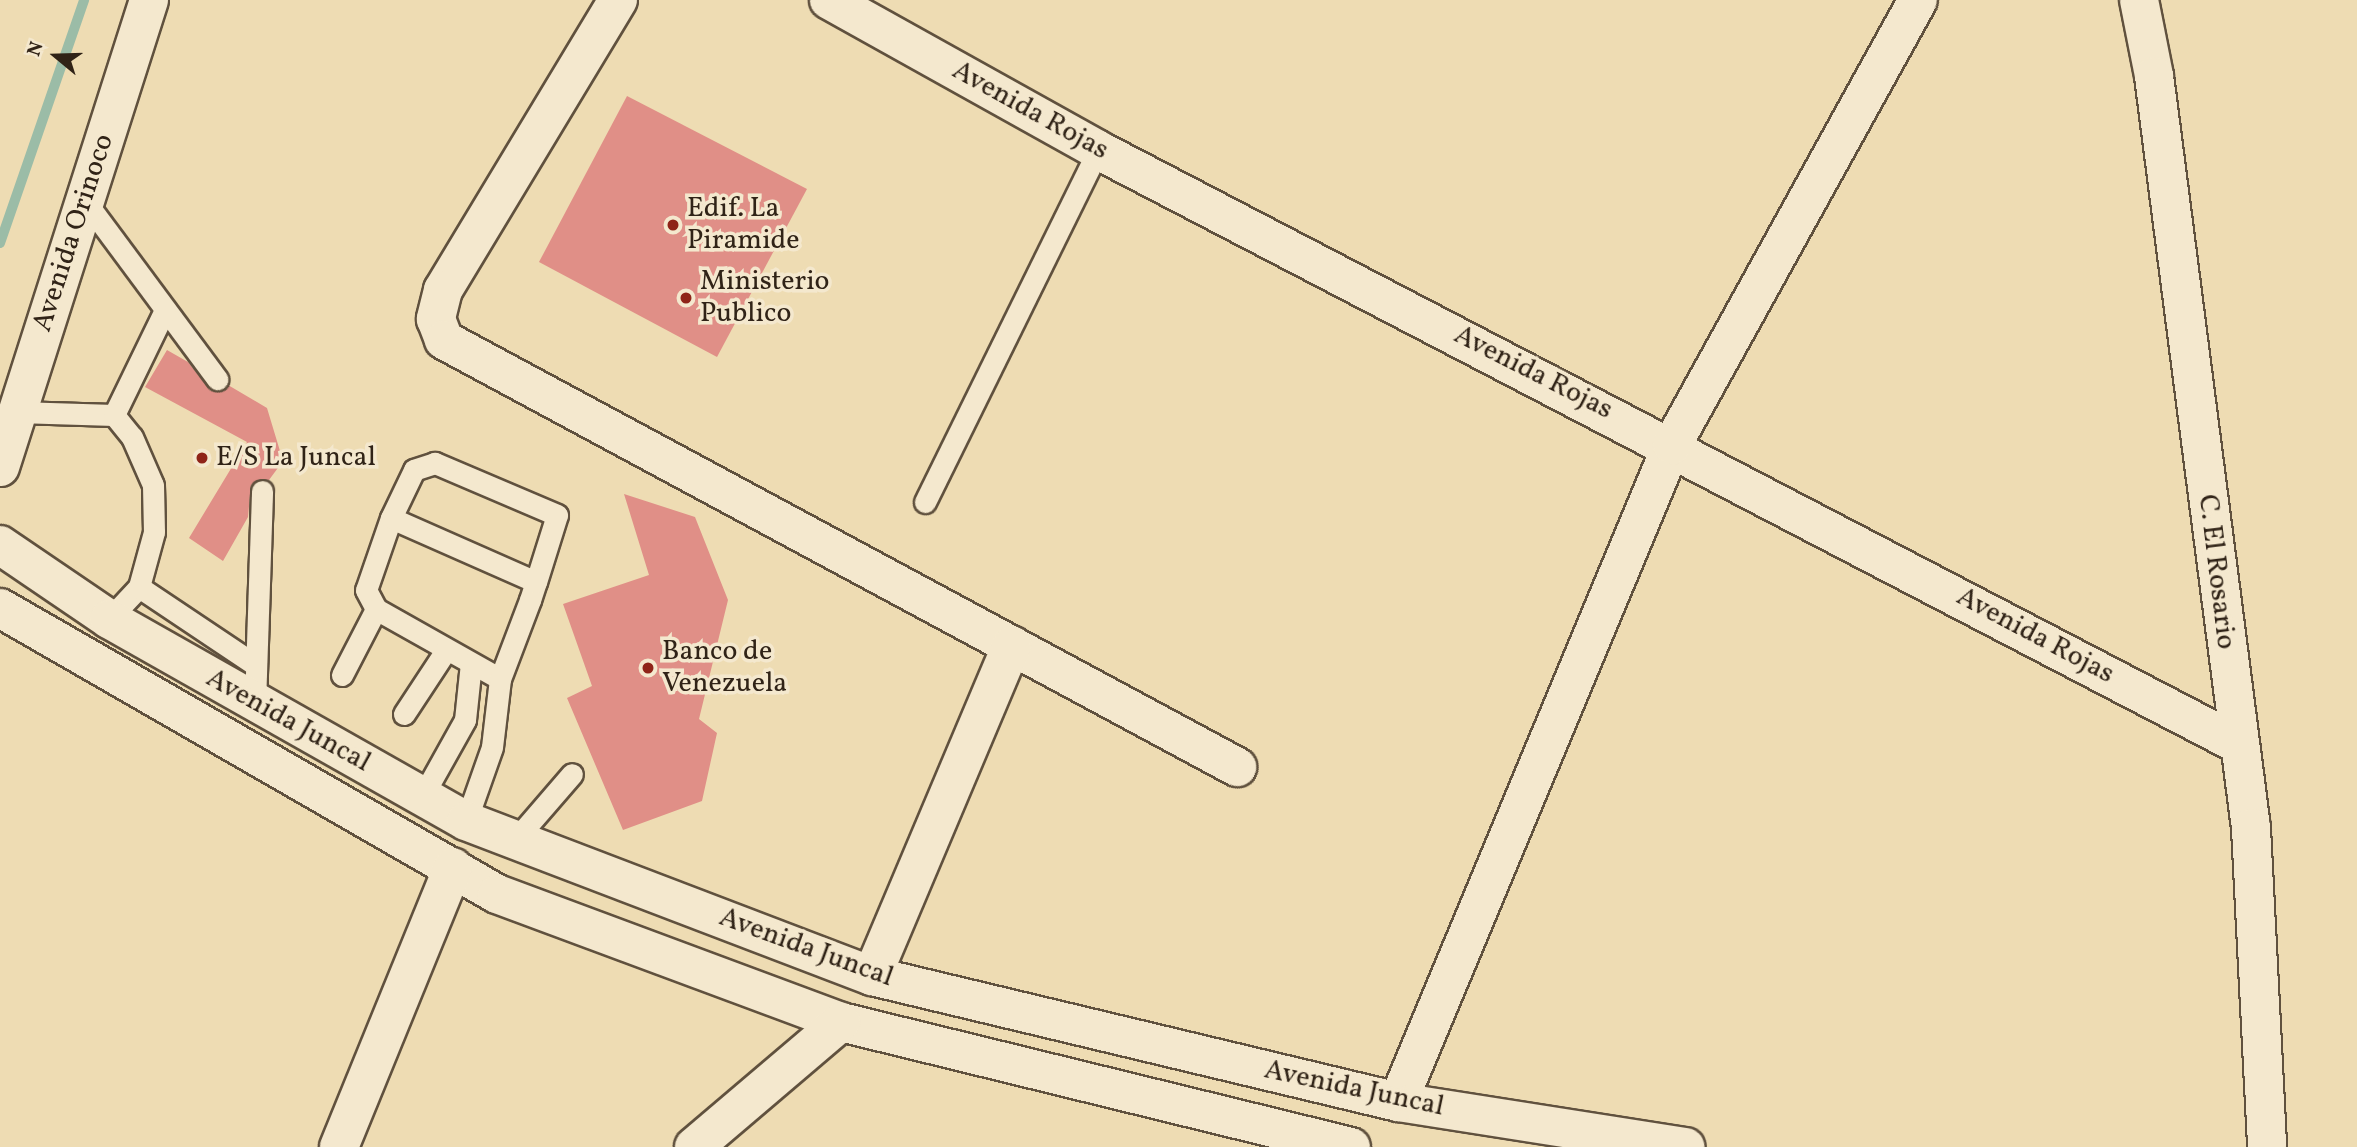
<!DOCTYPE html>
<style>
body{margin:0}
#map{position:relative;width:2357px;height:1147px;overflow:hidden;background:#eedcb3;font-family:Vollkorn,serif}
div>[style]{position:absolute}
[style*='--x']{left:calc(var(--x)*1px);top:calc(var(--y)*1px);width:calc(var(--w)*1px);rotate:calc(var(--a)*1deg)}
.stream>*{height:10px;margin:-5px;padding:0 5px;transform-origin:5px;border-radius:5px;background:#9bbca7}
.building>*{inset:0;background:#e08f87}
.roads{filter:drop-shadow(2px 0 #60513e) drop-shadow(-2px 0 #60513e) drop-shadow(0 2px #60513e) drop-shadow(0 -2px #60513e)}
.service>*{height:21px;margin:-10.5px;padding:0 10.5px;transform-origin:10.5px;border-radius:10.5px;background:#f4e8ce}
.minor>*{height:38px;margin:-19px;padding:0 19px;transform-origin:19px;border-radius:19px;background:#f4e8ce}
.tertiary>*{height:38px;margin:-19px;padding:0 19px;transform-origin:19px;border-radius:19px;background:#f4e8ce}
.dots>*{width:19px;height:19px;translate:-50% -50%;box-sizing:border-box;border:4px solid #f4e8ce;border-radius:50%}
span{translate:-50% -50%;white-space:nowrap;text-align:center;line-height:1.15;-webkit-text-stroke:7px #f4e8ce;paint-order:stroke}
.street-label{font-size:28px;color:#302317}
.poi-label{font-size:28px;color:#302317}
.left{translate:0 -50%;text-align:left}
.north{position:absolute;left:21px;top:21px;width:70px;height:70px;-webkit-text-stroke:5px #f4e8ce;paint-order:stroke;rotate:289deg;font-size:19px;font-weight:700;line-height:28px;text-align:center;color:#302317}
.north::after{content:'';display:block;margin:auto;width:24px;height:32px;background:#302317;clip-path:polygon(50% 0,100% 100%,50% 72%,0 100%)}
</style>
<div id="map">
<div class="stream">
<div style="--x:0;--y:243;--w:257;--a:-70.9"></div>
</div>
<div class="building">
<div style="clip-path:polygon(627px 96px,807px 189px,717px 357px,539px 262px)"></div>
<div style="clip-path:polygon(167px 350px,188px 362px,211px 391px,228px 385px,267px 408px,283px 461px,269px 480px,251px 485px,248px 517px,223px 561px,189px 538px,247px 442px,145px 387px)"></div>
<div style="clip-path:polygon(624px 494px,695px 517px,728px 600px,699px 719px,717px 733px,702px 801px,623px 830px,567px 698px,592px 686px,563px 604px,649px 575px)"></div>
</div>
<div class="roads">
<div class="service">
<div style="--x:85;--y:201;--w:222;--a:53.4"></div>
<div style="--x:17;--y:412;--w:97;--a:1.8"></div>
<div style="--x:114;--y:415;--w:28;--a:51"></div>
<div style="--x:132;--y:437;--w:52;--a:66.4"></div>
<div style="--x:153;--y:485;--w:47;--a:88.8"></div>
<div style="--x:154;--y:532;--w:57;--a:105.3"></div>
<div style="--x:139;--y:587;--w:44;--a:133.2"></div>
<div style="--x:114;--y:415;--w:117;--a:-64.1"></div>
<div style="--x:925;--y:502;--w:392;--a:-63.8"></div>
<div style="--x:391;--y:518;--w:76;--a:109.1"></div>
<div style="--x:366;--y:590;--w:21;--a:62"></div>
<div style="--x:376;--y:609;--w:142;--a:29.4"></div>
<div style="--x:139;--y:587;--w:138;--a:33.8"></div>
<div style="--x:342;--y:675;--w:74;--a:-62.7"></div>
<div style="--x:255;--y:704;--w:213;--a:-88.1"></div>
<div style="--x:404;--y:714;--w:77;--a:-56.7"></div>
<div style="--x:422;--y:797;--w:88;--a:-60.8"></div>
<div style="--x:465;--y:720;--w:57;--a:-84"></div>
<div style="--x:466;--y:821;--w:78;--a:-70.6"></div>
<div style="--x:492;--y:747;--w:68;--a:-83.3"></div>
<div style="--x:500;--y:679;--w:85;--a:-69.2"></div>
<div style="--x:530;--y:600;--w:19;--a:-72"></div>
<div style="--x:536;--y:582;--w:70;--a:-72.6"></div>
<div style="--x:557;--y:515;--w:133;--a:-156.9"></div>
<div style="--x:435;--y:463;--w:22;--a:162"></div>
<div style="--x:414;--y:470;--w:53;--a:115.6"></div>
<div style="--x:391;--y:518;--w:158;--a:23.8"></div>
<div style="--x:515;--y:840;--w:87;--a:-49.2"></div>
</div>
<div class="minor">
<div style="--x:618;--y:0;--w:339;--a:121.1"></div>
<div style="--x:443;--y:290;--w:30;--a:104"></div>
<div style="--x:436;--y:319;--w:22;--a:69"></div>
<div style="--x:444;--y:340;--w:901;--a:28.3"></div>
<div style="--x:829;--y:0;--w:308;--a:29.1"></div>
<div style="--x:1098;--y:150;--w:1285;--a:27.52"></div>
<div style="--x:2139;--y:0;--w:77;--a:78.8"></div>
<div style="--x:2154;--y:76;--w:758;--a:82.65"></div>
<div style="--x:2251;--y:828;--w:319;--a:87.1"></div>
<div style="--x:0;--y:545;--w:132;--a:34.2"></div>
<div style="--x:109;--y:619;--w:410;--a:29.5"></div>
<div style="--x:466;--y:821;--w:435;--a:20.9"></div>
<div style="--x:872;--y:976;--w:541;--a:13.47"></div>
<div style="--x:1398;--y:1102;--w:291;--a:8.9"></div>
<div style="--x:0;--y:608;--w:573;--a:29.92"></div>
<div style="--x:497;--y:894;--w:367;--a:20.4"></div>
<div style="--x:841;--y:1022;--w:525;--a:13.77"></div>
<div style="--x:872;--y:976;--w:359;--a:-67.1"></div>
<div style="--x:1398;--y:1102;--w:712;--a:-67.36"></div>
<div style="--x:1672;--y:445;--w:508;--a:-61.07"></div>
<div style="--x:339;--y:1147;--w:302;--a:-67.8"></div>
<div style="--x:694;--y:1147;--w:193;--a:-40.4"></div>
</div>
<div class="tertiary">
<div style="--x:0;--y:467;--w:490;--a:-72.3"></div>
</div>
</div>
<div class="dots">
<div style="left:673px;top:225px;background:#8f2418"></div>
<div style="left:686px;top:298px;background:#8f2418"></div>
<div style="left:202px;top:458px;background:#8f2418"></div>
<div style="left:648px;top:668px;background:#8f2418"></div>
</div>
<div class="street-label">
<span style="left:1030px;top:111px;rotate:29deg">Avenida Rojas</span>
<span style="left:74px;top:233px;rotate:-72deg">Avenida Orinoco</span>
<span style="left:1533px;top:373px;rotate:27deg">Avenida Rojas</span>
<span style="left:2216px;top:572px;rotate:83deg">C. El Rosario</span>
<span style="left:2035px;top:636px;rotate:28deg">Avenida Rojas</span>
<span style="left:288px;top:721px;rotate:29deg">Avenida Juncal</span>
<span style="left:806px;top:948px;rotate:20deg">Avenida Juncal</span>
<span style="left:1354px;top:1089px;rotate:12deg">Avenida Juncal</span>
</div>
<div class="poi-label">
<span class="left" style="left:687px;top:225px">Edif. La<br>Piramide</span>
<span class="left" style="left:700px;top:298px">Ministerio<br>Publico</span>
<span class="left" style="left:216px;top:458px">E/S La Juncal</span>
<span class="left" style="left:662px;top:668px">Banco de<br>Venezuela</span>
</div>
<div class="north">N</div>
</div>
